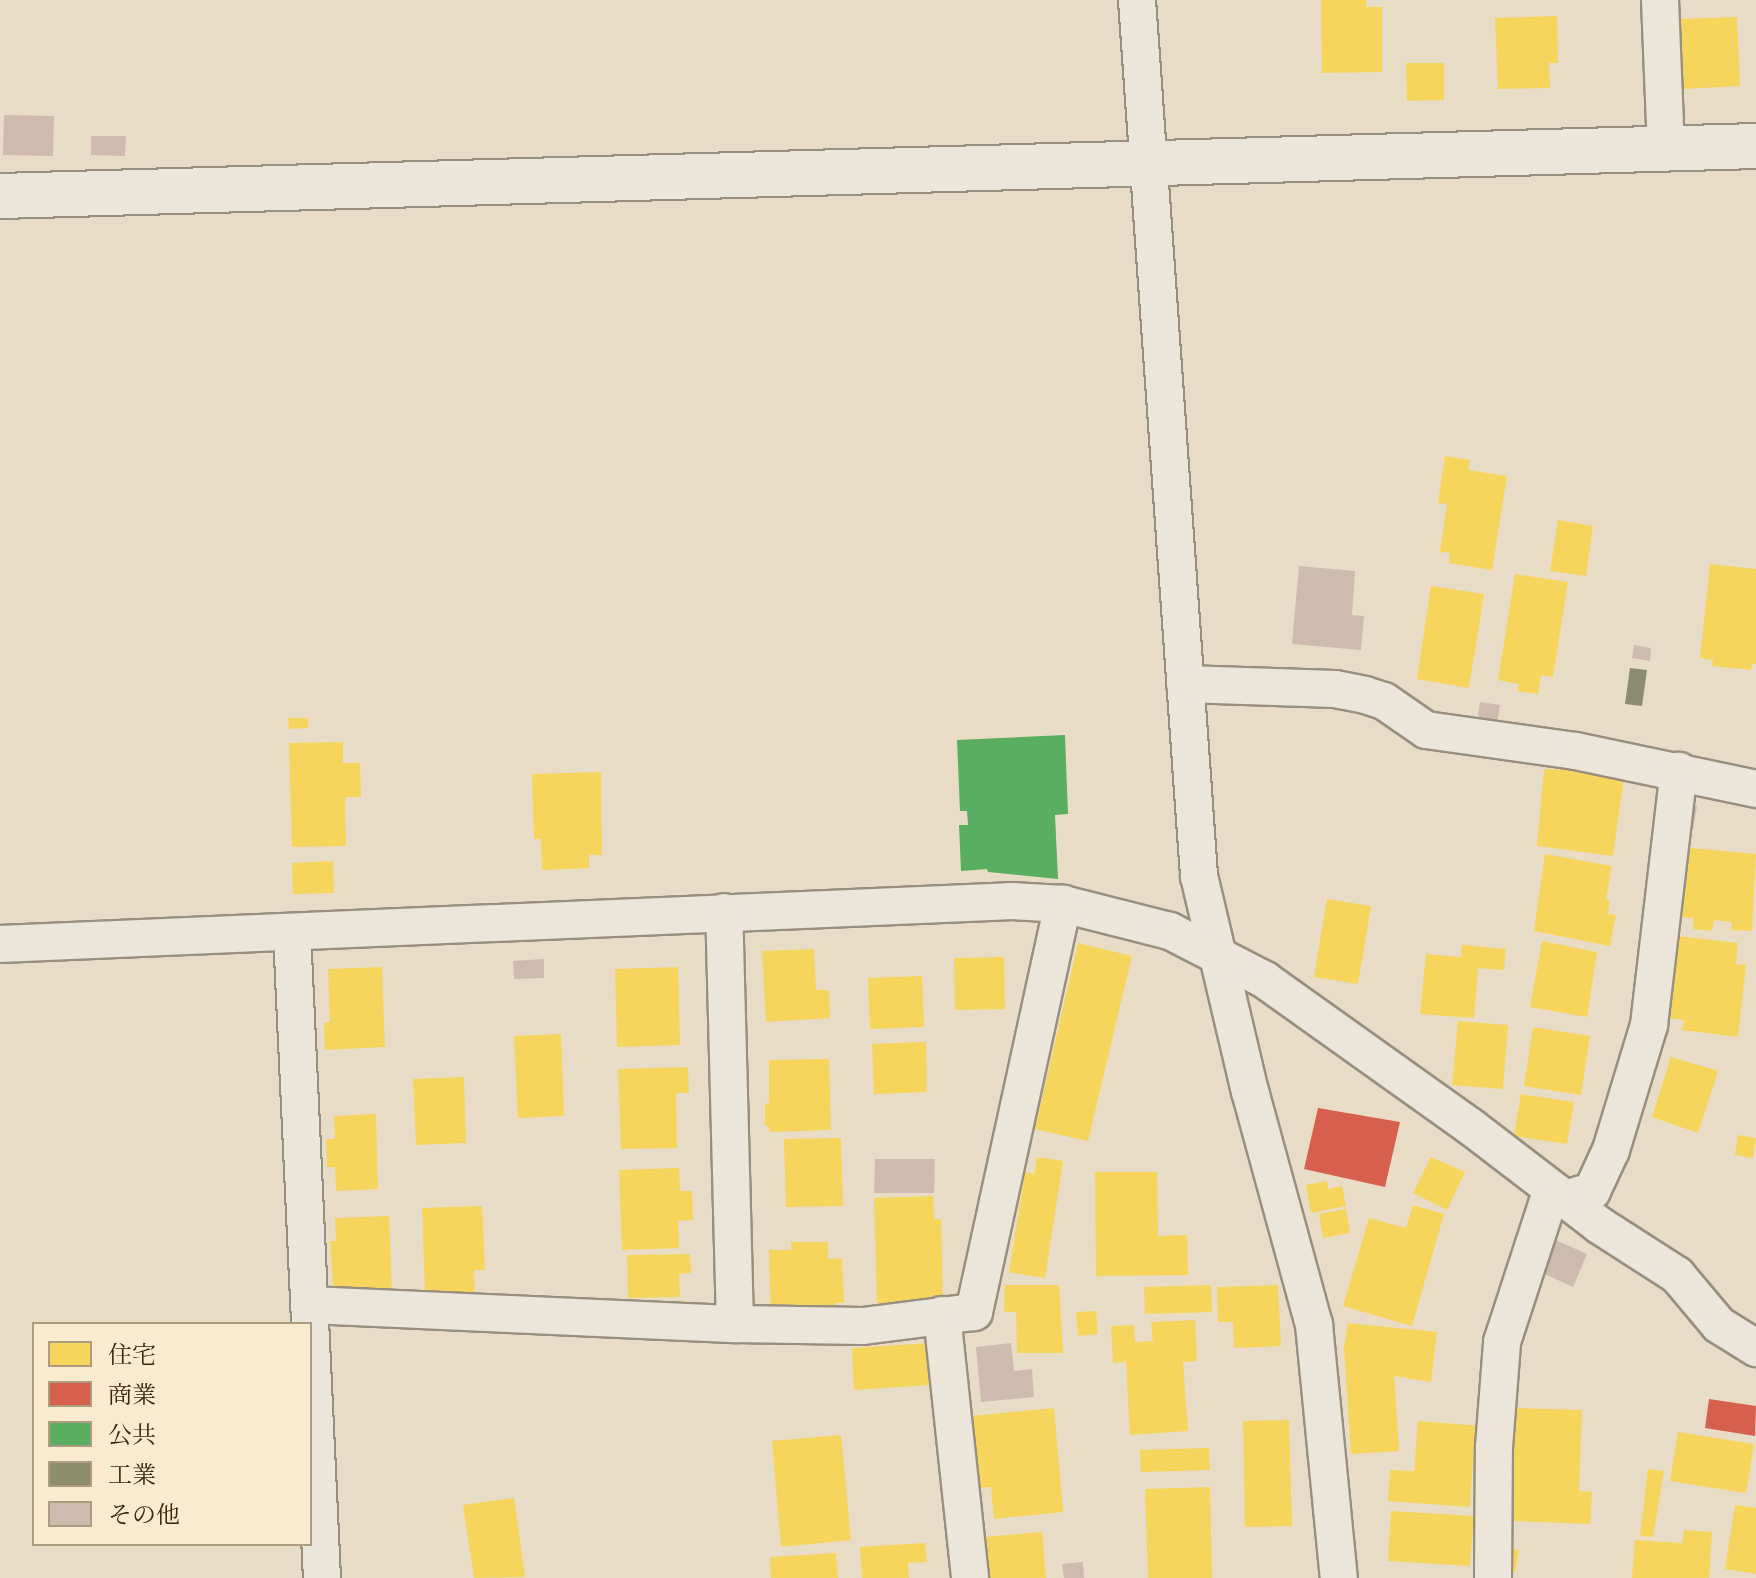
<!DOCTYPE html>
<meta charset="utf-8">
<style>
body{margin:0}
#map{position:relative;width:1756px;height:1578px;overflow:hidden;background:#e9dcc6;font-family:"Sorts Mill Goudy","Noto Serif JP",serif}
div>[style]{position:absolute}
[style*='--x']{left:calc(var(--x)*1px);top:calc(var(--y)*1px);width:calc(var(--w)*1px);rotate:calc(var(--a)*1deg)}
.homes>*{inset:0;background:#f6d55c}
.shops>*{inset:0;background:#d6604d}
.public>*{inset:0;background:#5aae61}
.industry>*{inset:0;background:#8c8c6e}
.building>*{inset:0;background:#cebbae}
.roads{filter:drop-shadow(2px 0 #998f7f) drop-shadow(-2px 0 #998f7f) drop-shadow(0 2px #998f7f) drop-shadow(0 -2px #998f7f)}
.minor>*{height:36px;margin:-18px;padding:0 18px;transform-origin:18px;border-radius:18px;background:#ece5da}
.tertiary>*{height:44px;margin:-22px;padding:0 22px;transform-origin:22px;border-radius:22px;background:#ece5da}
span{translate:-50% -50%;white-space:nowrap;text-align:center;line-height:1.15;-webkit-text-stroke:8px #faebd0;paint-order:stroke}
.legend{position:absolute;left:32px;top:1322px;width:280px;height:224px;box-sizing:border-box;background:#faebd0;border:2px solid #ae9c80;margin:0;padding:10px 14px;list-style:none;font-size:24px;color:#3b2507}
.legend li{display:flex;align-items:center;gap:16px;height:40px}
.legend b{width:40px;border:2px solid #ae9c80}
</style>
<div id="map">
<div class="homes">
<div style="clip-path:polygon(1321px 0,1366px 0,1366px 7px,1382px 7px,1382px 72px,1322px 73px)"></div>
<div style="clip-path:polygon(1557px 16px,1558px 63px,1549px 63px,1550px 88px,1498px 89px,1495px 18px)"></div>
<div style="clip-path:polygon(1737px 17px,1740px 86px,1683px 89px,1681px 19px)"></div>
<div style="clip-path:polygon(1406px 63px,1444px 63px,1444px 100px,1407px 101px)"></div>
<div style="clip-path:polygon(1445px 456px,1470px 460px,1468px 470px,1507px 476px,1492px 570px,1449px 563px,1450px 553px,1440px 552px,1447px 504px,1438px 503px)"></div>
<div style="clip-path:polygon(1558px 520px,1593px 526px,1586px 576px,1550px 571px)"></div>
<div style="clip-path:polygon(1710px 564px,1756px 569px,1756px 664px,1752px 664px,1751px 670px,1712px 666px,1713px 660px,1700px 658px)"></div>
<div style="clip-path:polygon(1515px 574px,1568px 582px,1553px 677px,1541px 675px,1538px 694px,1517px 691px,1519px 684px,1498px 680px)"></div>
<div style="clip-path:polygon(1431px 586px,1484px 594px,1469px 688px,1417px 679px)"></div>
<div style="clip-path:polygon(288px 718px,308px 718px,308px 728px,289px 729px)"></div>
<div style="clip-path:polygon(343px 742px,343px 763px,360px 763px,361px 797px,345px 797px,346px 846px,292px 847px,289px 743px)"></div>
<div style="clip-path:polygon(1544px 769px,1611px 771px,1624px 776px,1613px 856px,1537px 846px)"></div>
<div style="clip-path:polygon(601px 772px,602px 855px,589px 855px,589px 868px,542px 870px,541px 839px,534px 839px,532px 774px)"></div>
<div style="clip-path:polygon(1681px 847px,1756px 854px,1752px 931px,1731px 930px,1732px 922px,1714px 920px,1712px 931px,1693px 929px,1694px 918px,1675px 917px)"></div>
<div style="clip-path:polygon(1545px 854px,1612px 866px,1606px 900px,1610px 901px,1608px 914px,1616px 915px,1610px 946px,1534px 931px)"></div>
<div style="clip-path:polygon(333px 861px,334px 893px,293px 894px,292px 863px)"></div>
<div style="clip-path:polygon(1327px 899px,1371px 906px,1358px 984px,1314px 977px)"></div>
<div style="clip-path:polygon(1677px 936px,1738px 943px,1736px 964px,1746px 965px,1738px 1037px,1682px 1030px,1684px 1020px,1667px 1018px)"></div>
<div style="clip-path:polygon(1542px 941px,1597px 952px,1587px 1017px,1530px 1007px)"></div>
<div style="clip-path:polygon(1078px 943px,1132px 956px,1088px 1141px,1035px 1129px)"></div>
<div style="clip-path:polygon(1462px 945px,1506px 949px,1504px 970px,1478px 968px,1474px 1018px,1420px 1014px,1426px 954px,1461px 957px)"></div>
<div style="clip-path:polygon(814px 949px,816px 990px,829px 990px,830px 1018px,766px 1022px,762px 951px)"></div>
<div style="clip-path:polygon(1004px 957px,1005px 1009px,955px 1010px,954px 958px)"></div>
<div style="clip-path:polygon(382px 967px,385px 1047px,325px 1050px,324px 1023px,330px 1022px,328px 969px)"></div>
<div style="clip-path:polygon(678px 967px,680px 1045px,617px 1047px,615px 969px)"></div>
<div style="clip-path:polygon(922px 976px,924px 1027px,870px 1029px,868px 978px)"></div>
<div style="clip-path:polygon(1458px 1021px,1508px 1025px,1503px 1089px,1452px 1085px)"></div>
<div style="clip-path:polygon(1533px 1027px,1590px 1036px,1581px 1095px,1524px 1086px)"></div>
<div style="clip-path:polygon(561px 1034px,564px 1116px,518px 1118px,514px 1036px)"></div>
<div style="clip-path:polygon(926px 1042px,927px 1092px,874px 1094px,872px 1044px)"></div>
<div style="clip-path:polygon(1671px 1057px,1718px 1071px,1698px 1133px,1652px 1117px)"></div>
<div style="clip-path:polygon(829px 1059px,831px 1130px,769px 1132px,769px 1126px,765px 1126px,765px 1104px,769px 1103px,769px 1060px)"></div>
<div style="clip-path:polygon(688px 1067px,689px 1093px,676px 1093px,677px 1148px,621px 1149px,618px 1069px)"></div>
<div style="clip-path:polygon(464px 1077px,466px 1143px,416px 1145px,413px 1079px)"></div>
<div style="clip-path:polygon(1521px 1094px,1574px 1102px,1567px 1144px,1514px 1136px)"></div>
<div style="clip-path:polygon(376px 1114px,378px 1189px,336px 1191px,335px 1167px,327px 1167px,326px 1139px,335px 1139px,334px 1116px)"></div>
<div style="clip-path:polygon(1738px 1135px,1756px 1138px,1753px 1158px,1735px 1155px)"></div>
<div style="clip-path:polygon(841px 1138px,843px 1206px,786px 1207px,784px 1139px)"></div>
<div style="clip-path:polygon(1037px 1157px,1063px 1161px,1045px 1278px,1009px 1272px,1025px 1172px,1034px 1174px)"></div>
<div style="clip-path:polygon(1431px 1157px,1465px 1172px,1447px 1210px,1413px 1193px)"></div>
<div style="clip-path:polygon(679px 1168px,680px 1191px,692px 1191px,693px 1220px,678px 1221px,679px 1248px,622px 1250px,619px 1170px)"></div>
<div style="clip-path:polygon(1095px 1172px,1157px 1172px,1158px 1236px,1187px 1235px,1188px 1275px,1096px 1276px)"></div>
<div style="clip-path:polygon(1327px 1181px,1328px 1189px,1342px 1186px,1346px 1206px,1311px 1213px,1306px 1185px)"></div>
<div style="clip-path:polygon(933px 1196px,934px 1219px,941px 1219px,943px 1302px,877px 1303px,874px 1198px)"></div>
<div style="clip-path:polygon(1413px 1205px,1444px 1214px,1412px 1326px,1343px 1306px,1369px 1218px,1406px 1228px)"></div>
<div style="clip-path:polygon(482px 1206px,485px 1270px,474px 1270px,475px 1293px,425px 1295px,422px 1208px)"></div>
<div style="clip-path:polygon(1346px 1209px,1350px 1233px,1323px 1238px,1319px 1214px)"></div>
<div style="clip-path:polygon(389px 1216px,392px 1296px,334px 1299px,330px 1241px,336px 1241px,335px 1218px)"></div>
<div style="clip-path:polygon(791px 1242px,828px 1242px,828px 1259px,842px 1258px,844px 1303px,836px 1303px,836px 1318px,771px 1319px,769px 1250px,791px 1250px)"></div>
<div style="clip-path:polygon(690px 1254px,691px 1273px,679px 1274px,680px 1297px,628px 1298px,627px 1255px)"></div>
<div style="clip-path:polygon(1005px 1285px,1059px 1285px,1063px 1353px,1017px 1353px,1016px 1312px,1004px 1312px)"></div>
<div style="clip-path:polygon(1211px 1285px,1212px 1312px,1145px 1314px,1144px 1287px)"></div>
<div style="clip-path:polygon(1278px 1285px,1281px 1346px,1234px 1348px,1233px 1322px,1218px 1322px,1217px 1287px)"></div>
<div style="clip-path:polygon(1096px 1311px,1098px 1334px,1078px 1336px,1076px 1312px)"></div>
<div style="clip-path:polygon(1195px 1320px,1197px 1361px,1183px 1362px,1188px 1431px,1130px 1435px,1126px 1362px,1113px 1363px,1111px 1326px,1134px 1325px,1135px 1342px,1153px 1341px,1151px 1322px)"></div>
<div style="clip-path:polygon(1348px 1323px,1437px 1332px,1431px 1382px,1394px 1376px,1399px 1451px,1351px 1454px,1344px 1347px)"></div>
<div style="clip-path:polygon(929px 1343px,931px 1385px,854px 1390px,852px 1348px)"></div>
<div style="clip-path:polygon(1054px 1408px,1063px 1512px,994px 1519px,991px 1487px,977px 1488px,971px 1416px)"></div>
<div style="clip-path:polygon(1514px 1408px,1582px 1410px,1579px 1491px,1592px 1492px,1590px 1524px,1510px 1521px)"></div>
<div style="clip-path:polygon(1289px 1420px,1292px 1526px,1245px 1527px,1243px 1421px)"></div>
<div style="clip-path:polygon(1418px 1421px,1482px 1426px,1481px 1444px,1474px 1444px,1470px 1507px,1388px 1501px,1390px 1470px,1414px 1471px)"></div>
<div style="clip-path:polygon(1678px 1432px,1754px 1444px,1746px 1493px,1670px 1481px)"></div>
<div style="clip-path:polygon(841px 1435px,851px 1540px,781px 1547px,772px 1441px)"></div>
<div style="clip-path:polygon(1209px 1448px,1210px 1470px,1141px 1472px,1140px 1450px)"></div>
<div style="clip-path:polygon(1648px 1469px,1664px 1471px,1653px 1537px,1640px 1536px)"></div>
<div style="clip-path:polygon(1210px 1487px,1212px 1578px,1148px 1578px,1145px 1489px)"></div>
<div style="clip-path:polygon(514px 1498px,525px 1577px,474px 1578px,463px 1505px)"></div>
<div style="clip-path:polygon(1735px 1505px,1756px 1508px,1756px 1574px,1725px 1569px)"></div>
<div style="clip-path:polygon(1391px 1511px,1474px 1516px,1470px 1566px,1388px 1561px)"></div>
<div style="clip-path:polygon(1684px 1530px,1712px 1532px,1709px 1578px,1632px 1578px,1635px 1540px,1682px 1543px)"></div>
<div style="clip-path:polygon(1042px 1532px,1046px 1578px,988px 1578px,984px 1537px)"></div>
<div style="clip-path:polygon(925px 1543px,927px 1562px,908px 1563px,909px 1578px,862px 1578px,860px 1547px)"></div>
<div style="clip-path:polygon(1505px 1547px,1519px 1550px,1515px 1573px,1502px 1571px)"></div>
<div style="clip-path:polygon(836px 1553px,838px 1578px,771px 1578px,770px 1557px)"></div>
</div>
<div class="shops">
<div style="clip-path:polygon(1318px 1108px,1400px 1122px,1385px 1187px,1304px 1169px)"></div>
<div style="clip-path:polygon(1709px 1399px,1756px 1406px,1755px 1436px,1705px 1428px)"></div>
</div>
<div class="public">
<div style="clip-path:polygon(1065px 735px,1068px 814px,1055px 815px,1058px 879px,988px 872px,987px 869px,961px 871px,959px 825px,968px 825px,967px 811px,960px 811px,957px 740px)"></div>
</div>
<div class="industry">
<div style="clip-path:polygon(1630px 668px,1647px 670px,1642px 706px,1625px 704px)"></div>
</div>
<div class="building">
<div style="clip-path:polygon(4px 115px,54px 116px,53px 156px,3px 155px)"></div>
<div style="clip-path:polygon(91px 136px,126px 136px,125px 156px,91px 155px)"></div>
<div style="clip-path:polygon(1299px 566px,1355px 571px,1352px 615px,1364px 616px,1361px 650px,1292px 644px)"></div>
<div style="clip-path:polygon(1634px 645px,1651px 648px,1650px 661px,1632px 658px)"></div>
<div style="clip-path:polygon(1480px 702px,1500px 705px,1497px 725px,1477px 722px)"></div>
<div style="clip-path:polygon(1687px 804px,1697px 806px,1693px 830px,1684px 829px)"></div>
<div style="clip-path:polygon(544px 959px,544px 978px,514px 979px,513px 961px)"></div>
<div style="clip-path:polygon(875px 1159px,935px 1159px,934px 1193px,874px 1193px)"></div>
<div style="clip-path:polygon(1551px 1238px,1587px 1254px,1573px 1287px,1536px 1270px)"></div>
<div style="clip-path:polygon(1011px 1343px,1014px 1371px,1032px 1369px,1034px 1397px,981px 1402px,976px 1347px)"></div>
<div style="clip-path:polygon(1083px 1562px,1084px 1578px,1064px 1578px,1062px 1564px)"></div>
</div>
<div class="roads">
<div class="minor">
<div style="--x:1137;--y:0;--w:878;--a:85.95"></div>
<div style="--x:1199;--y:876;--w:221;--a:76.7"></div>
<div style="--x:1250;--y:1091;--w:243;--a:74.7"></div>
<div style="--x:1314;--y:1325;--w:254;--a:84.4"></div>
<div style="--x:1660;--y:0;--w:148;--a:87.7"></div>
<div style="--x:1185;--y:684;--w:150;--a:1.9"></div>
<div style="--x:1335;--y:689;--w:31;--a:11"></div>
<div style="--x:1365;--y:695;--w:20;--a:18"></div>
<div style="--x:1384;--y:701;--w:51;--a:34.6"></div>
<div style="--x:1426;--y:730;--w:151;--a:8"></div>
<div style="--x:1576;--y:751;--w:184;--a:11.9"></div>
<div style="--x:292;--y:933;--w:646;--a:87.34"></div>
<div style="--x:0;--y:944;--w:1013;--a:-2.43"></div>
<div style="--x:1012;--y:901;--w:51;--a:3.4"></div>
<div style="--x:1063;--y:904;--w:110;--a:14.2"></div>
<div style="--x:1170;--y:931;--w:107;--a:27.3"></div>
<div style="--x:1265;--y:980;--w:253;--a:35.5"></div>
<div style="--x:1471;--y:1127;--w:161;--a:37.4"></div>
<div style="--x:1599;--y:1225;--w:93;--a:32.7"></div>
<div style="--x:1677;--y:1275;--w:65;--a:50"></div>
<div style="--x:1719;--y:1325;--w:44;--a:31.9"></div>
<div style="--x:311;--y:1305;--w:424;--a:2.6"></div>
<div style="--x:735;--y:1324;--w:412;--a:-91.5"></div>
<div style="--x:942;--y:1315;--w:264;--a:83.9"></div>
<div style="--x:735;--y:1324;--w:128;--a:0.9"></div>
<div style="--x:863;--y:1326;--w:112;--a:-7.2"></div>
<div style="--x:974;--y:1312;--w:418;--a:-77.7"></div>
<div style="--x:1493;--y:1578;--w:131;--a:-89.6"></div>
<div style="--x:1494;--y:1447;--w:105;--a:-85.6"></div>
<div style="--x:1502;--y:1342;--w:145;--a:-71.9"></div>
<div style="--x:1547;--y:1204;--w:47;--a:-16.1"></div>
<div style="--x:1592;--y:1191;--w:45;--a:-65.1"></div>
<div style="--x:1611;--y:1150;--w:131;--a:-73.1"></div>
<div style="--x:1649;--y:1025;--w:256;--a:-83.3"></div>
</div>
<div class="tertiary">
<div style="--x:0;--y:196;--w:1757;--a:-1.63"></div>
</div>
</div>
<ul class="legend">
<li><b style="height:22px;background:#f6d55c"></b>住宅</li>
<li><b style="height:22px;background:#d6604d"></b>商業</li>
<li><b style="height:22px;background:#5aae61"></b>公共</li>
<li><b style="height:22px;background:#8c8c6e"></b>工業</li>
<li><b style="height:22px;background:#cebbae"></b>その他</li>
</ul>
</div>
